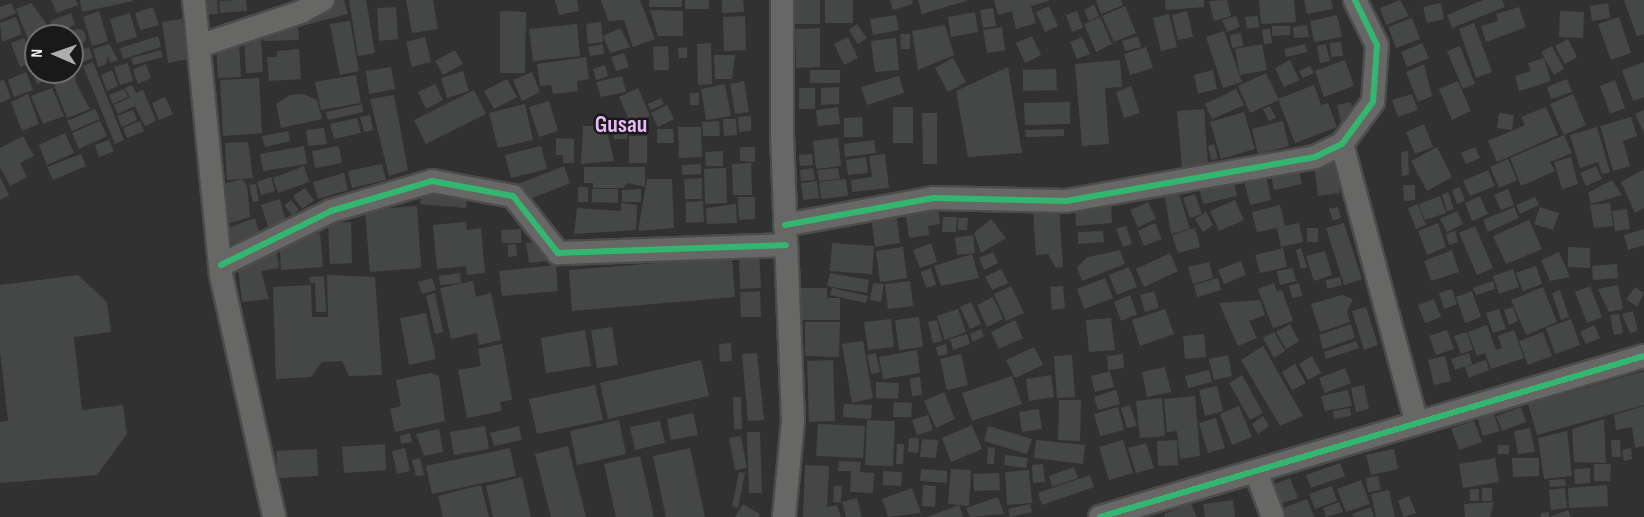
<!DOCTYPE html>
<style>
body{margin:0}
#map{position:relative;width:1644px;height:517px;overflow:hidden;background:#303130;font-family:"Sofia Sans Condensed",sans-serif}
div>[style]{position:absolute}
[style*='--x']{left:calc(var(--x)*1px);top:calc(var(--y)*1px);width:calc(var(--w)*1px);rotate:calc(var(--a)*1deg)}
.building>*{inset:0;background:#454746}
.round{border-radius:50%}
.roads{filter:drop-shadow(2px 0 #4b4c4b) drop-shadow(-2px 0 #4b4c4b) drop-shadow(0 2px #4b4c4b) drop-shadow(0 -2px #4b4c4b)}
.street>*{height:22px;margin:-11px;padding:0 11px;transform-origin:11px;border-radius:11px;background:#676766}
.cycleway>*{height:6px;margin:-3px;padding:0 3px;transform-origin:3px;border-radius:3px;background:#33b770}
span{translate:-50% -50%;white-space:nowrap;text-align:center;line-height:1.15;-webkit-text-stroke:5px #181918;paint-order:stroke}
.district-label{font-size:24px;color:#e7b9f9;font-weight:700}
.north{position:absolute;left:24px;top:24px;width:60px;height:60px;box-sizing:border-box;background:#181918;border:2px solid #6e706e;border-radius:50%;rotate:272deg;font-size:16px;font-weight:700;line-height:24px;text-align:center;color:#f0f2f0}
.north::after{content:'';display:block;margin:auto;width:21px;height:27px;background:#adaead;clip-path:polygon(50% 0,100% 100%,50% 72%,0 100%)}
</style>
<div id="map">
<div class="building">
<div style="clip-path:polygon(51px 0,76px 0,78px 5px,57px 13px)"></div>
<div style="clip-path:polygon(80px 0,133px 0,133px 1px,82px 12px)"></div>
<div style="clip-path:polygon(201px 0,217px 0,218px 14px,202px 15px)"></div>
<div style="clip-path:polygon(238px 0,246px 0,247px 11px,220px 13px,219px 1px)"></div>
<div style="clip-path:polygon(332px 0,344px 0,348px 14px,302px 26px,298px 9px)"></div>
<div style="clip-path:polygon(349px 0,366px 0,375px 53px,358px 56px)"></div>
<div style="clip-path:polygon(406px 0,433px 0,438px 29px,412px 33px)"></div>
<div style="clip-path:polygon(555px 0,577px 0,579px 11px,559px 15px)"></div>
<div style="clip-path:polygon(601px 0,640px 0,655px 39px,633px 47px,624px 20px,608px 21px)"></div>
<div style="clip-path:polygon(649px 0,682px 0,682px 7px,649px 7px)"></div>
<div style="clip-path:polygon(685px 0,709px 0,709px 9px,685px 9px)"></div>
<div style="clip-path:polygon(722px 0,743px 0,744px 12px,722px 13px)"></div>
<div style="clip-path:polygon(794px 0,820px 0,820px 24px,794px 24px)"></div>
<div style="clip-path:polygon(825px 0,853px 0,853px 23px,825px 23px)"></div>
<div style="clip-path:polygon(890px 0,912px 0,913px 4px,893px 10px)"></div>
<div style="clip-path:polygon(918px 0,966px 0,966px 1px,922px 14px)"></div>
<div style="clip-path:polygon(994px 0,1049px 0,1049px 1px,1031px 6px,1036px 23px,1016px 29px,1012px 11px,998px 15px)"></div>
<div style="clip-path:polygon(1096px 0,1121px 0,1123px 5px,1101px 14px)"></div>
<div style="clip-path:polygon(1165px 0,1204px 0,1204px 7px,1166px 10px)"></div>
<div style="clip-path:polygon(1227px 0,1231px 16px,1214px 21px,1209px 1px)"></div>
<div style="clip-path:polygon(1259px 0,1294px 0,1296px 22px,1261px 24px)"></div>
<div style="clip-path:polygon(1304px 0,1331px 0,1333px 9px,1307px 14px)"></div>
<div style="clip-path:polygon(1400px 0,1409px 16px,1386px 25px,1380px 8px)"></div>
<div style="clip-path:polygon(1483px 0,1502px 0,1505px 7px,1452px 28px,1447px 15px)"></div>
<div style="clip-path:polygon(1624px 0,1644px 0,1644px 34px,1637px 36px)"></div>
<div style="clip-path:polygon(11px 3px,16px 13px,0 20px,0 7px)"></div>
<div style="clip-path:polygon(31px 3px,52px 31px,36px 36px,36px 59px,16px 9px)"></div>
<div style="clip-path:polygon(1441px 3px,1444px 19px,1427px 23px,1423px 7px)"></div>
<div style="clip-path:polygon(1608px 3px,1610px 18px,1592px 21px,1590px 6px)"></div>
<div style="clip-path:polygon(1094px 5px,1099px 16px,1089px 21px,1084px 10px)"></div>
<div style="clip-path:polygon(1049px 6px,1058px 26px,1045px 32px,1036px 12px)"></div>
<div style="clip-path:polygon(1125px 6px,1136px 33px,1114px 42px,1102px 16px)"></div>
<div style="clip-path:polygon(153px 7px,159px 25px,140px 30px,135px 13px)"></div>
<div style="clip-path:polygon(396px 7px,398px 39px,379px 41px,377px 8px)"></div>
<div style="clip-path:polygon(1519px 7px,1526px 27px,1486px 42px,1481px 26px,1498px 21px,1496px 14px)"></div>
<div style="clip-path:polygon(993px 8px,996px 26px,983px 28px,980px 10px)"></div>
<div style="clip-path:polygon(650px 10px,683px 11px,683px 36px,658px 36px)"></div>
<div style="clip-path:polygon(99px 11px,108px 41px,92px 46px,83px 17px)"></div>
<div style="clip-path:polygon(297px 11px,299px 40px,263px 41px,259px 23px)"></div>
<div style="clip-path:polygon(500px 11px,526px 12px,525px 73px,500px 73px)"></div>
<div style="clip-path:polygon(1077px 11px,1083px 28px,1072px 32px,1066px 15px)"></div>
<div style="clip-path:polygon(1187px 11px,1193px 37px,1178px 40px,1172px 15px)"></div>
<div style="clip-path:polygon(1560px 11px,1584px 12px,1583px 38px,1559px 37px)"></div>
<div style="clip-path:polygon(975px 12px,978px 32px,951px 37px,948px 17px)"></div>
<div style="clip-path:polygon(71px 13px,75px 25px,54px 33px,50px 21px)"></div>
<div style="clip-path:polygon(130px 13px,137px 37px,117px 43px,110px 19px)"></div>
<div style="clip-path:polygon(1169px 14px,1177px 47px,1161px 51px,1153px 18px)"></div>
<div style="clip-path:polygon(896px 15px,899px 30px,873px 35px,870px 19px)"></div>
<div style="clip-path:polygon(1337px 15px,1342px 37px,1314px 42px,1310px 21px)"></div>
<div style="clip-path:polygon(745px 16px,746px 50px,724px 51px,723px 17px)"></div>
<div style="clip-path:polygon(1236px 16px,1240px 27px,1227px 32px,1222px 20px)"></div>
<div style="clip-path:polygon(1258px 16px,1259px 27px,1247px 29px,1245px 17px)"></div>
<div style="clip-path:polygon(16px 17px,22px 34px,2px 42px,0 23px)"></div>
<div style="clip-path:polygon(1100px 17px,1112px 44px,1096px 52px,1084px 24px)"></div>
<div style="clip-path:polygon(1619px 17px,1631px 53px,1611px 60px,1598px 24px)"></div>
<div style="clip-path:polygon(1412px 18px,1420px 39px,1396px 48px,1388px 27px)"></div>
<div style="clip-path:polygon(182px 19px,188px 59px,168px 63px,162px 22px)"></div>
<div style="clip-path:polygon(350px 21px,359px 71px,340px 75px,330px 24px)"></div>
<div style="clip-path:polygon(601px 22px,603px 42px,588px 44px,586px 24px)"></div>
<div style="clip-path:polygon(1474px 23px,1492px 72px,1476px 78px,1459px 29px)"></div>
<div style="clip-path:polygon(577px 24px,580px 56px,533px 61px,529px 29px)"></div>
<div style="clip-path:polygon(857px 24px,867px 38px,858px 44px,849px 30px)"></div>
<div style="clip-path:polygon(945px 25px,954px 55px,918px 70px,912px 31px)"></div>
<div style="clip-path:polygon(1307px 25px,1309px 37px,1294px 38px,1293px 27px)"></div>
<div style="clip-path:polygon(1272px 26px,1290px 26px,1290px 35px,1272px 36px)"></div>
<div style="clip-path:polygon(1002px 27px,1005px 50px,987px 53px,983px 30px)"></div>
<div style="clip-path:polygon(620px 28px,630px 47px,610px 53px,603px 36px)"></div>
<div style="clip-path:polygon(820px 28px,820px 67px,796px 68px,795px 29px)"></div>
<div style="clip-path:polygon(1270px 28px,1272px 43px,1264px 44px,1262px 30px)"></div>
<div class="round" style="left:70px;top:29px;width:16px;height:16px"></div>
<div style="clip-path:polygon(1224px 31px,1242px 82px,1223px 88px,1206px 37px)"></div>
<div style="clip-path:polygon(1241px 33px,1243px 46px,1232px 48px,1230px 35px)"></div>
<div style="clip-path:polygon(900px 34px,910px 34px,910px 49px,901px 49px)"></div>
<div style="clip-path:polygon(158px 36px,161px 47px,123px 59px,120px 48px)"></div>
<div style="clip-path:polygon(1032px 36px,1041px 55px,1025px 63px,1016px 43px)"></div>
<div style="clip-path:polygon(1138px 36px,1141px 47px,1125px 51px,1122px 41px)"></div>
<div style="clip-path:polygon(425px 37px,431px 62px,412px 67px,406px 42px)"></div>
<div style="clip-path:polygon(848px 37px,858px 58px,844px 65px,834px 44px)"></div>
<div style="clip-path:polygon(1082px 37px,1090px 54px,1077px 59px,1070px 42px)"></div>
<div style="clip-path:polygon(24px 38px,34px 62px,20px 67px,11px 43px)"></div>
<div style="clip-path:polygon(896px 38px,899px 70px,875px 72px,871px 41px)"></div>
<div style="clip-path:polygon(261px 39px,263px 72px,246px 73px,244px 40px)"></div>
<div style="clip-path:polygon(1568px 39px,1577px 57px,1565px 64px,1555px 46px)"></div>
<div style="clip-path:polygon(239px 42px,241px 77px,218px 78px,216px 43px)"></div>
<div style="clip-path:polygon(1341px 42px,1343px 56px,1331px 57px,1330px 43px)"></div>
<div style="clip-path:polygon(711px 43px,712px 84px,698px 85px,697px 44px)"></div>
<div style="clip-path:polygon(1422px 43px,1429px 58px,1407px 67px,1401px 52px)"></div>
<div style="clip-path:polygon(109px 44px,118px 60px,110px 63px,108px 56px,106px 64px,98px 67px,93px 49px)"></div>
<div style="clip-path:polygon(603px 44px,604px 54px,590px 56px,588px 47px)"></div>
<div style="clip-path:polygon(1262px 44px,1267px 70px,1240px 75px,1235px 49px)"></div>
<div style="clip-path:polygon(1305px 44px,1307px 52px,1286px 57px,1284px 49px)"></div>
<div style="clip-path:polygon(1326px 44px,1330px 61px,1320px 63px,1317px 46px)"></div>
<div style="clip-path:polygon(668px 46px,669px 70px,654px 70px,653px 47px)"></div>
<div style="clip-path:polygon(1460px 46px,1475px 84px,1463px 89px,1447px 51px)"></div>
<div style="clip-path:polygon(1552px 46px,1564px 69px,1554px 75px,1541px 52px)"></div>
<div style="clip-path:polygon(89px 47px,93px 58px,82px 62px,78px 52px)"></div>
<div style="clip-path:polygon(687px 47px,687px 58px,679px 58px,678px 48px)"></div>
<div style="clip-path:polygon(1146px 47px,1153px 68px,1130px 75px,1124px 54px)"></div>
<div style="clip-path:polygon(74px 49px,81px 68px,75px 71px,76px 83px,90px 109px,67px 118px,49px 72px,72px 72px)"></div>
<div style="clip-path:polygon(299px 49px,301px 79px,269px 81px,267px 57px,277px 57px,277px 51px)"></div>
<div style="clip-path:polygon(161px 50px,163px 57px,133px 65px,131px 58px)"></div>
<div style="clip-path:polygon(455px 50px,463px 64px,443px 75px,435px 61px)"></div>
<div style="clip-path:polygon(624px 53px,629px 67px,616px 71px,611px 57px)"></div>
<div style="clip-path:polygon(714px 55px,735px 55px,732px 79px,715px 79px)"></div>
<div style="clip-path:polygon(586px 57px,589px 79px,577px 81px,578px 91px,553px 94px,551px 85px,540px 86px,537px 64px)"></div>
<div style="clip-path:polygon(953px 58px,966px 82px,948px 92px,935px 68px)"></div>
<div style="clip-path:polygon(1544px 58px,1551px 81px,1519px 91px,1515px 76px,1531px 71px,1528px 63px)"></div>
<div style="clip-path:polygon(1120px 60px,1122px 87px,1105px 88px,1109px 144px,1082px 146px,1075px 64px)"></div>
<div style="clip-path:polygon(1290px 60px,1299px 80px,1284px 87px,1275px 68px)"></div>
<div style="clip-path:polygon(1345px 60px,1354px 86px,1324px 97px,1315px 71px)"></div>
<div style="clip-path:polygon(93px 62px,124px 140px,115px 144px,83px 66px)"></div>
<div style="clip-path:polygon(1644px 62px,1644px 97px,1633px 101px,1622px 70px)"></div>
<div style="clip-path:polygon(128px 63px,133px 81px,120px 85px,114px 67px)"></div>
<div style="clip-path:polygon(36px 64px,36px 72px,46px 72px,49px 79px,37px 84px,30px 66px)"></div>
<div style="clip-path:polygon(146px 64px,151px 78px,138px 84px,133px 70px)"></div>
<div style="clip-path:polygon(1424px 64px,1432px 96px,1418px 102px,1406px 72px)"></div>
<div style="clip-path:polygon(605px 65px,608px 76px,596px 80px,593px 69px)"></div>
<div style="clip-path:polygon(1310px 66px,1314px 73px,1303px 78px,1299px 71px)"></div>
<div style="clip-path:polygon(391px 67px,395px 89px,369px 94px,366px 71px)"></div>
<div style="clip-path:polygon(1008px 67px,1022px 153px,968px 157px,956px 91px)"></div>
<div style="clip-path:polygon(1056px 69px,1057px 90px,1023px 91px,1023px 70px)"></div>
<div style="clip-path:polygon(112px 70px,118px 86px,107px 91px,101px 75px)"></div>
<div style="clip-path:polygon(810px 70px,840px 70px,840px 83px,810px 83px)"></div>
<div style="clip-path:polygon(1213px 70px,1217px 89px,1198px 94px,1194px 75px)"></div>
<div style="clip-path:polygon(463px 71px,469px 91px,447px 98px,441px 78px)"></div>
<div style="clip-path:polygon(26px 72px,33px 90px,14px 97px,8px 80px)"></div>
<div style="clip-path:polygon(532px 72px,540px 92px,522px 101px,513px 80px)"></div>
<div style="clip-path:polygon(1266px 73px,1279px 100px,1250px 113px,1238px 86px)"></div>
<div style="clip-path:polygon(356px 75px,361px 103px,321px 110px,315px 82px)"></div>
<div style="clip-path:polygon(622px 76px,626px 92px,601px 97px,596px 82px)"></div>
<div style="clip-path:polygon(899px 76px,904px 93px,867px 105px,861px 87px)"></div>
<div style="clip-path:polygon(259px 78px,262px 133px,223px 136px,220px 80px)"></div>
<div style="clip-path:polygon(507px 79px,517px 97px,494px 109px,484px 91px)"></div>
<div style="clip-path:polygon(1567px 79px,1572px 92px,1551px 99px,1547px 87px)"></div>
<div style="clip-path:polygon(4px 80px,11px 98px,0 103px,0 81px)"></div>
<div style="clip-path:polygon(1615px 80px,1625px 108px,1610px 114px,1600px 86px)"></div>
<div style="clip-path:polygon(744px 81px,749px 112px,735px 114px,730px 84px)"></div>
<div style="clip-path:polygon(1458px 81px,1471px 111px,1452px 120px,1439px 89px)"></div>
<div style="clip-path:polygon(435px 84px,443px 100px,426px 109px,418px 92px)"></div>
<div style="clip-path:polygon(725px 84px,731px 116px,706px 120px,701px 89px)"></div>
<div style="clip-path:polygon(132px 85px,136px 93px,143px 90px,156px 121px,145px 126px,125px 88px)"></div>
<div style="clip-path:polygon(1314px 85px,1321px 105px,1328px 103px,1337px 127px,1295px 143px,1278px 99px)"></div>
<div style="clip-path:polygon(1131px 86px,1140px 113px,1124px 118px,1116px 92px)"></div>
<div style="clip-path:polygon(839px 87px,839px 104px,821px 105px,821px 88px)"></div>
<div style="clip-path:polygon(52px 88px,64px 116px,43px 124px,31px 96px)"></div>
<div style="clip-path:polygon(638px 88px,650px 116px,631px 124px,619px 97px)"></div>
<div style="clip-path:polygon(799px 88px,815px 88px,815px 109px,799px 109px)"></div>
<div style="clip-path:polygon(124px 89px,128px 97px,113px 104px,109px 95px)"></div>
<div style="clip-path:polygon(1236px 89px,1244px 105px,1212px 119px,1205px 104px)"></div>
<div style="clip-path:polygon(474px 90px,486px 114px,426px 144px,414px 120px)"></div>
<div style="clip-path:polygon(690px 93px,699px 93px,699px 105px,690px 105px)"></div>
<div style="clip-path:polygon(28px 94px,39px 124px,22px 131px,11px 102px)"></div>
<div style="clip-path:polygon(303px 94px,317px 100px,322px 119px,281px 128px,276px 104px,290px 95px)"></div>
<div style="clip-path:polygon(1412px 94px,1418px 110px,1398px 117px,1392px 100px)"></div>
<div style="clip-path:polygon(1573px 94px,1586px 125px,1564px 135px,1550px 104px)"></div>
<div style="clip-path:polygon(394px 95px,408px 170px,389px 176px,370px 99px)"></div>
<div style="clip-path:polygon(131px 97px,135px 106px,118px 114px,114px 105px)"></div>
<div style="clip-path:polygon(165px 97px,173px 114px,159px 120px,152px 103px)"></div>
<div style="clip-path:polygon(661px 98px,664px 104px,651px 110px,648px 104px)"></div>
<div style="clip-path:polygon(549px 101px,558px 131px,539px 137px,529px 107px)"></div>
<div style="clip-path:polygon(1070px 102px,1070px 124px,1025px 125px,1024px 103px)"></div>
<div style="clip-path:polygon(1351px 102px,1354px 119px,1341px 122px,1337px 105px)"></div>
<div style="clip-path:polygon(362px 104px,363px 112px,328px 120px,326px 112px)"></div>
<div style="clip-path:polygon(525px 104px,533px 140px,498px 148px,489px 113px)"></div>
<div style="clip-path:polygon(667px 105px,674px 119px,658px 127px,651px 113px)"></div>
<div style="clip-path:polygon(1270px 106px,1276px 118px,1269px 121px,1263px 109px)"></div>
<div style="clip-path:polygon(838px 107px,840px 124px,818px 126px,816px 110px)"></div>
<div style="clip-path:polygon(893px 107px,913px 107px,913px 143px,893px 143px)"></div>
<div style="clip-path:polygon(1546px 107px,1558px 135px,1497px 162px,1488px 141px,1525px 125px,1521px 117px)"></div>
<div style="clip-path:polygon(95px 109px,100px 119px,72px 131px,67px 121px)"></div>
<div style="clip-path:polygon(1204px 109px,1208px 165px,1182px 167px,1177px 111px)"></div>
<div style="clip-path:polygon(133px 110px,137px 120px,122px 127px,117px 116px)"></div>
<div style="clip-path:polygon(1644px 110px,1644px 133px,1635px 114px)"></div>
<div style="clip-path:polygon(1244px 112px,1255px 149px,1221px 159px,1210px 122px)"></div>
<div style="clip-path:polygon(922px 113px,937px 113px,937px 164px,923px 164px)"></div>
<div style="clip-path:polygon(1499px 113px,1514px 115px,1512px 130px,1497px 128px)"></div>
<div style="clip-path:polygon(370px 115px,373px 130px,364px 132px,360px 117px)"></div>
<div style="clip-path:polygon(751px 116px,751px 131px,739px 132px,738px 117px)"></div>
<div style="clip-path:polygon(862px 117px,863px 137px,844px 137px,844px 118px)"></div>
<div style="clip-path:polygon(1631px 117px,1637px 136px,1623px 141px,1630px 166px,1613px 171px,1600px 126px)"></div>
<div style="clip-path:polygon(357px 118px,361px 133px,334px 139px,330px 124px)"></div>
<div style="clip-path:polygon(614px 118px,627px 118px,627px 139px,614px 139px)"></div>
<div style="clip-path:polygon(723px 119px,736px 119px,737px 135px,724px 136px)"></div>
<div style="clip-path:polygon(100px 121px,107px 136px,79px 149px,72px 133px)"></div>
<div style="clip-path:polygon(140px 121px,144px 131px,127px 138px,123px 128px)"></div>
<div style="clip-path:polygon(719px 121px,720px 136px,703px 136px,702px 122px)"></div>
<div style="clip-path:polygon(1283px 121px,1289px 146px,1258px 154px,1252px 129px)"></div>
<div style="clip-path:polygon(1424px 124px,1433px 147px,1415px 154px,1406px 132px)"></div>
<div style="clip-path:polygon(583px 126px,606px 126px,614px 161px,581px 164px)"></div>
<div style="clip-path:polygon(678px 127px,701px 127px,702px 157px,679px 158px)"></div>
<div style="clip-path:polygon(1597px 127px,1610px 172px,1602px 174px,1598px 162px,1580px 168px,1570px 135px)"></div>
<div style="clip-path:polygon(324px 128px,327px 144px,308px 146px,306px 130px)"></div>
<div style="clip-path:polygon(657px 129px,673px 129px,674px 143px,657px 143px)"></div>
<div style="clip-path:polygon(1064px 129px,1064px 136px,1026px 137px,1025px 130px)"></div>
<div style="clip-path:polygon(288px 131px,290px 141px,265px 147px,262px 136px)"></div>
<div style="clip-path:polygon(65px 133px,74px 153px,47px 165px,39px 145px)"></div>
<div style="clip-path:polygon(1564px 135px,1572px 153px,1550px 162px,1555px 171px,1521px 186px,1510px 158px)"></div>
<div style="clip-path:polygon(23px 136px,34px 156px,20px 163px,27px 177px,10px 186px,0 167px,0 148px)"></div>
<div style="clip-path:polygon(629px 136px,647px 136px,647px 163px,629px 163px)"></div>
<div style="clip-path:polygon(556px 138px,574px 139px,574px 163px,563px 163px,563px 155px,556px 155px)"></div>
<div style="clip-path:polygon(838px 138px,841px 166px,816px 169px,813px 141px)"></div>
<div style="clip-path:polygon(109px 140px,114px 151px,99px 157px,95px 145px)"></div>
<div style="clip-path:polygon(874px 140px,876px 153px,845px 157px,844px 144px)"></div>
<div style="clip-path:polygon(248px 142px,253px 178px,227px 180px,225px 143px)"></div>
<div style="clip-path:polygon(1214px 144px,1218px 159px,1211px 160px,1208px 146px)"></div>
<div style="clip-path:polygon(304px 146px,307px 164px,263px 171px,260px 154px)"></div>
<div style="clip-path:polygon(339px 146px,342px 163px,315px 168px,312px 151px)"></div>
<div style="clip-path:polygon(541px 146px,547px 169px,511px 178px,505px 155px)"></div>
<div style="clip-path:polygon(740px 147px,755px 147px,755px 162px,740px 161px)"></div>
<div style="clip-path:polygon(1437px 147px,1452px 177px,1427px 191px,1411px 161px)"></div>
<div style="clip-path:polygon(1475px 147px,1480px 158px,1466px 164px,1461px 153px)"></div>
<div style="clip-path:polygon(723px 151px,723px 166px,706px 166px,705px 152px)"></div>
<div style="clip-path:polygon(1408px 151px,1409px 175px,1402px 176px,1401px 152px)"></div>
<div style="clip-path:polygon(81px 154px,86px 166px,53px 180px,47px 167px)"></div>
<div style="clip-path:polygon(812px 154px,813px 165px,800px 166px,799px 155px)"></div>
<div style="clip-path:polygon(885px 154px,889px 188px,852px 192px,851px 180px,872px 177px,869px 156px)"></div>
<div style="clip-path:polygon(866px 157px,868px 173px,848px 175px,846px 160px)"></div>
<div style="clip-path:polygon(1571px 157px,1578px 184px,1562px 189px,1554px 162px)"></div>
<div style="clip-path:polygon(1508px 159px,1517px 180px,1499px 188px,1490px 167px)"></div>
<div style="clip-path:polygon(1336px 161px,1340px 193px,1318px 196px,1314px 164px)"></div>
<div style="clip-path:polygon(751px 163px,752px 195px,733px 195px,732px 164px)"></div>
<div style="clip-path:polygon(382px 164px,386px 180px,352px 188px,348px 171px)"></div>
<div style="clip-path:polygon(701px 164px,701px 174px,682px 175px,682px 165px)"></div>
<div style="clip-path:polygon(1297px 164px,1302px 184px,1274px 190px,1270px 170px)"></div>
<div style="clip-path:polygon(304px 166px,309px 182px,278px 193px,273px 178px)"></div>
<div style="clip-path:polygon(564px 166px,570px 183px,525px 201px,518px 184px)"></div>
<div style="clip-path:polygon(1596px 166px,1602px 179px,1586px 186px,1580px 173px)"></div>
<div style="clip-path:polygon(584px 167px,645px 167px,645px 187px,628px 183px,623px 188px,593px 188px,593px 183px,584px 183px)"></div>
<div style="clip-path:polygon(726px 168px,727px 203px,705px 204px,704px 169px)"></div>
<div style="clip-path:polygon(813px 168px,815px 180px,801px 181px,800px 170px)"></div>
<div style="clip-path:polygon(838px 168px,840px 179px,819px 181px,817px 170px)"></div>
<div style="clip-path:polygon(1644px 169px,1644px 208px,1635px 213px,1621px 182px)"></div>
<div style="clip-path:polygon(1488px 170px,1495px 186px,1470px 196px,1463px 181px)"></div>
<div style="clip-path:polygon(1265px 171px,1271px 200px,1250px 205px,1243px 176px)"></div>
<div style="clip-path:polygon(344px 173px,348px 190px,318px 199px,313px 182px)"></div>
<div style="clip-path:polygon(1232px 175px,1237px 196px,1203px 204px,1198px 183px)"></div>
<div style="clip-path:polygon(0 177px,9px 195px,0 200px)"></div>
<div style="clip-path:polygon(271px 177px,275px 191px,261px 195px,257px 182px)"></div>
<div style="clip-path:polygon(702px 178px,702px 199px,685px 199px,684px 179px)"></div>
<div style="clip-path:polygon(242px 179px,247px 185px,250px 217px,227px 224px,223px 184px)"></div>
<div style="clip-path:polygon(647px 179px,672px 179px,674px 228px,638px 231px)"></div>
<div style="clip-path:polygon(846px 179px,848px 196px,821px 199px,819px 182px)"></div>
<div style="clip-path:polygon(1612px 180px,1622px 195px,1591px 204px,1588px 193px)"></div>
<div style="clip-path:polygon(817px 181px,819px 198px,803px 200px,801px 183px)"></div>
<div style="clip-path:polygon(256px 184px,259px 201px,253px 202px,249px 185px)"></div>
<div style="clip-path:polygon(422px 185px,468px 190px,466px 208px,420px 204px)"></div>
<div style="clip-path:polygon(1403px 185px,1415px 185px,1415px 200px,1404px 201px)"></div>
<div style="clip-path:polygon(578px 187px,588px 187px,588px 202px,578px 202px)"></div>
<div style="clip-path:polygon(1177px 187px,1190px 229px,1171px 234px,1164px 191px)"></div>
<div style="clip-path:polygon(1460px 187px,1465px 201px,1457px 204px,1452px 190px)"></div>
<div style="clip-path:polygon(305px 188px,314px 200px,302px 209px,293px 196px)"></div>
<div style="clip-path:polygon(592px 189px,618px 189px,618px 203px,592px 202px)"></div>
<div style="clip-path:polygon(641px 189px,641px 202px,622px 202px,622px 190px)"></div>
<div style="clip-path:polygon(1508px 189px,1514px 205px,1501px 210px,1494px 195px)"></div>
<div style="clip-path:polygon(1448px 192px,1454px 209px,1447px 211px,1442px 195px)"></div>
<div style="clip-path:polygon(1195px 194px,1202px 214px,1190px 218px,1183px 198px)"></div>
<div style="clip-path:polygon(1440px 196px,1446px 213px,1425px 220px,1419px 204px)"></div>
<div style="clip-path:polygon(1480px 196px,1488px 214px,1472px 221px,1465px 203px)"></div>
<div style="clip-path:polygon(738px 197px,755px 197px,755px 219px,739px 220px)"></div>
<div style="clip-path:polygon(1535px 197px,1539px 205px,1520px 214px,1516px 205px)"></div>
<div style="clip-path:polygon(280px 199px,286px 222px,268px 227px,261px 205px)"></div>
<div style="clip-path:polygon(291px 200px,299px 210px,292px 215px,284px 205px)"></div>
<div style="clip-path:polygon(1235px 200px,1244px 220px,1219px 231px,1210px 211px)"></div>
<div style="clip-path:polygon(703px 201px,704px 222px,686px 223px,686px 202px)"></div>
<div style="clip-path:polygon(1111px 201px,1112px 223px,1076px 226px,1075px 204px)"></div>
<div style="clip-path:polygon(1148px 202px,1156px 219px,1138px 227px,1130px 210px)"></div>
<div style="clip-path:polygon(621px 203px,637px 205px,636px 230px,574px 234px,577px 208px,621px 211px)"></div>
<div style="clip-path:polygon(1610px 203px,1613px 226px,1594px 228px,1590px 205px)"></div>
<div style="clip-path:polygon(736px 204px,737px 223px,707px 224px,706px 208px)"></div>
<div style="clip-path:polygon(1418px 204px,1426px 225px,1416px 229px,1408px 208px)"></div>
<div style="clip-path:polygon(1280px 205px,1285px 226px,1299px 223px,1303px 242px,1281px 247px,1277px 228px,1257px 232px,1252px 212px)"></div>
<div style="clip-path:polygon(417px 206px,421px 268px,370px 272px,365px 210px)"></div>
<div style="clip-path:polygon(938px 206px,940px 224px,928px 226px,929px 235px,909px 238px,905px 210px)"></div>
<div style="clip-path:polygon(1059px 206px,1063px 267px,1056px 268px,1048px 254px,1036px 255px,1033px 209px)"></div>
<div style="clip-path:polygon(1338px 207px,1341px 218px,1333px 221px,1329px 209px)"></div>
<div style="clip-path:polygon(1514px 207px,1519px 218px,1488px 232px,1483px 220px)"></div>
<div style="clip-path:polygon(1540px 207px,1559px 213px,1553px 230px,1534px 224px)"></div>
<div style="clip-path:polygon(1627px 209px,1630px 229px,1615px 231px,1612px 211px)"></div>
<div style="clip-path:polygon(896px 211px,900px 243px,875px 247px,871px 215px)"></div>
<div style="clip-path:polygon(1457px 211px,1463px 224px,1447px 232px,1440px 219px)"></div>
<div style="clip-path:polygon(1206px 212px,1213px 225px,1203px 232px,1195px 219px)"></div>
<div style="clip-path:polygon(943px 217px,957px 217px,956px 232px,942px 232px)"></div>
<div style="clip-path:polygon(255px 218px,260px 234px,230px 244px,225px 229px)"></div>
<div style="clip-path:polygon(958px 218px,968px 218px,967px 230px,958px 230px)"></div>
<div style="clip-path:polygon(991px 219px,1006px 238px,981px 253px,974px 233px)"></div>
<div style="clip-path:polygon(1529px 220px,1542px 249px,1506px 264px,1493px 236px)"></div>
<div style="clip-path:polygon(351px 222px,352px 263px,330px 264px,328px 223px)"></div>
<div style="clip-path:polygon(466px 222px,467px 230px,481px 228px,485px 273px,467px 275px,466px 266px,437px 269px,433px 225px)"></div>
<div style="clip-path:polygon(1155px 223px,1162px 239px,1144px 246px,1138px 231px)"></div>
<div style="clip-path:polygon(1344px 223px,1362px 279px,1344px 285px,1326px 228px)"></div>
<div style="clip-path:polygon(1438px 223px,1446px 247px,1427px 255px,1418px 231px)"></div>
<div style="clip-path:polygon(1126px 226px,1132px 244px,1123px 247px,1116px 229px)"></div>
<div style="clip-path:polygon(1475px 226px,1493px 268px,1477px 275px,1459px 233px)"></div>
<div style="clip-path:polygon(1195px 228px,1200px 247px,1178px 253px,1172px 235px)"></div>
<div style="clip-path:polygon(1307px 228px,1318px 228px,1318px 242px,1307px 242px)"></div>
<div style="clip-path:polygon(521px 229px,521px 243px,502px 243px,501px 230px)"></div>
<div style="clip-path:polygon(1644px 229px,1644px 245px,1628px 250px,1624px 235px)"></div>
<div style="clip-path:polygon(1103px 231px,1104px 242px,1078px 244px,1078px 232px)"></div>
<div style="clip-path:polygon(1455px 231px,1458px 242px,1449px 245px,1446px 234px)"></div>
<div style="clip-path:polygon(320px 233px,323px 267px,281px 270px,279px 236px)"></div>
<div style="clip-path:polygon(973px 235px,975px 253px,957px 255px,955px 238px)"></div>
<div style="clip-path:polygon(544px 241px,546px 261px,529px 263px,526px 243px)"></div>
<div style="clip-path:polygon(832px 243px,874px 246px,872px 274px,830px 271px)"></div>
<div style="clip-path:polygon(931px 243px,937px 262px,920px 268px,913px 250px)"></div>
<div style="clip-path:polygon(516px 244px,517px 256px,508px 257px,508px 245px)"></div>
<div style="clip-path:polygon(276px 246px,279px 268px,261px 271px,269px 299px,242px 302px,236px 251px)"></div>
<div style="clip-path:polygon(903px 247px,907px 278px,880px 282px,876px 251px)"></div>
<div style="clip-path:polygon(1568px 247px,1590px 248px,1590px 268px,1568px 267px)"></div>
<div style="clip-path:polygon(1283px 248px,1287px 267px,1260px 273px,1255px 255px)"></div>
<div style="clip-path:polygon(1301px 248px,1307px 267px,1301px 269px,1296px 250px)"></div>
<div style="clip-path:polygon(1120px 250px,1125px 264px,1082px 281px,1077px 267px,1088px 257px)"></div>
<div style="clip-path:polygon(1452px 250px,1459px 272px,1431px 281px,1424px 261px)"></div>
<div style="clip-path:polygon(1325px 251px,1332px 275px,1314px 281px,1306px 256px)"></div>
<div style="clip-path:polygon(759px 252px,761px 288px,740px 289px,739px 253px)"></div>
<div style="clip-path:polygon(993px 252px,998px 263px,984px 270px,979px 258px)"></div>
<div style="clip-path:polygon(1559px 252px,1570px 277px,1550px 281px,1541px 260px)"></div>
<div style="clip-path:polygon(1170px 253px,1178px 271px,1144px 287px,1136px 269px)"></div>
<div style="clip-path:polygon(972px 254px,979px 278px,941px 286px,934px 266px)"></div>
<div style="clip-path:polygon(732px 257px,735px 297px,572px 311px,569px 270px)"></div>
<div style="clip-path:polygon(1241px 261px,1246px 275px,1224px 284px,1218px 270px)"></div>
<div style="clip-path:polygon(1209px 262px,1213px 278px,1193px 284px,1188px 267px)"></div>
<div style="clip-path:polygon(1617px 264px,1618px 278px,1593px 280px,1592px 266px)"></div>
<div style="clip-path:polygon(556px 265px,558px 291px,502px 296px,499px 271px)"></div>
<div style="clip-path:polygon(1536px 266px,1542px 284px,1523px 291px,1516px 273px)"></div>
<div style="clip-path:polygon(1129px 267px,1137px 287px,1117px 295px,1109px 275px)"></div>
<div style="clip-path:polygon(931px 268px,936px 285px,926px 288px,921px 272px)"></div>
<div style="clip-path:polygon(1293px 268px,1296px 281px,1280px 285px,1277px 271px)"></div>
<div style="clip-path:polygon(1001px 269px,1008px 283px,992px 290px,985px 277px)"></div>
<div style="clip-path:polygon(1513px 269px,1519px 287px,1499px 294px,1493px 276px)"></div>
<div style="clip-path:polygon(460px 273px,461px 283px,440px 285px,439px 276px)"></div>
<div style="clip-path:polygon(830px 273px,869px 280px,867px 293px,827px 286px)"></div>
<div style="clip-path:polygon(78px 275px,107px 302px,111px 332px,74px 337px,82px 410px,123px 405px,127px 434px,97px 475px,0 483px,0 422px,8px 421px,0 351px,0 285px)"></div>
<div style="clip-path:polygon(327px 275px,375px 277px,382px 375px,349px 376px,342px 361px,322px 362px,311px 377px,276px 379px,273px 287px,311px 285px,312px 317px,328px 317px)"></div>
<div style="clip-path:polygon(324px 276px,326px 312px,316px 312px,315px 283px,310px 283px,309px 277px)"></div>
<div style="clip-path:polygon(1340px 277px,1342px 285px,1327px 289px,1326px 280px)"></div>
<div style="clip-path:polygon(432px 278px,436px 290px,422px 294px,418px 282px)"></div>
<div style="clip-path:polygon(1105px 278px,1113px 298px,1084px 309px,1077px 289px)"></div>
<div style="clip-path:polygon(1218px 278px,1221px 290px,1197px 297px,1194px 285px)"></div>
<div style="clip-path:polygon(473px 281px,476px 297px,491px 293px,501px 340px,479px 345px,477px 333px,451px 339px,440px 288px)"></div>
<div style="clip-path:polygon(910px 281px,913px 306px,888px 309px,885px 284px)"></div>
<div style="clip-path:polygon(1493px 281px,1495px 289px,1476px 295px,1473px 288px)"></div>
<div style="clip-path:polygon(873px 283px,884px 284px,881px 302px,870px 300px)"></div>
<div style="clip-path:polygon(1274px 283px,1277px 291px,1282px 290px,1293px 321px,1273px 328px,1258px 289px)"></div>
<div style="clip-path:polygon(1299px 283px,1302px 296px,1292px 298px,1289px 286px)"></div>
<div style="clip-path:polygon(1618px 285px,1623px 309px,1609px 312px,1598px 289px)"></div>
<div style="clip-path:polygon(1011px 286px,1024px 313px,1006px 321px,994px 294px)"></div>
<div style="clip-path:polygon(1063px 286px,1065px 308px,1052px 310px,1050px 287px)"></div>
<div style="clip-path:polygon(1590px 286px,1602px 317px,1587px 323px,1575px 292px)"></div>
<div style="clip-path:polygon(1543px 287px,1557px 322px,1526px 335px,1511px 300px)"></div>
<div style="clip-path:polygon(1635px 287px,1644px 293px,1637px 307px,1626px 299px)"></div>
<div style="clip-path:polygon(799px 288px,827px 288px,827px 298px,840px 298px,840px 320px,799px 320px)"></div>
<div style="clip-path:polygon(832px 288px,868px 296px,866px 303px,830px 295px)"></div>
<div style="clip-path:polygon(1452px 289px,1457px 304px,1444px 309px,1439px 293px)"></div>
<div style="clip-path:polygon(1560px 290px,1569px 317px,1561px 320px,1552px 293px)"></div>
<div style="clip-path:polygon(760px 291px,761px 317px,741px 317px,740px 292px)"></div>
<div style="clip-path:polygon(1154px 291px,1159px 308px,1145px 312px,1140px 295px)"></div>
<div style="clip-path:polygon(1472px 291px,1481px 317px,1465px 323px,1456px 297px)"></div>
<div style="clip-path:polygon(435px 293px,443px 332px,435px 334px,426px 296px)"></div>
<div style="clip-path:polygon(1130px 295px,1137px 314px,1121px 321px,1114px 302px)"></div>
<div style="clip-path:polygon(1342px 295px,1353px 299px,1347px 311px,1350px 322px,1320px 332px,1311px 304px)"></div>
<div style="clip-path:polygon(993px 297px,1003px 319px,987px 327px,977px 305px)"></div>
<div style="clip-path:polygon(1434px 299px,1441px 317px,1425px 323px,1418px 305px)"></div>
<div style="clip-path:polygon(1260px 300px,1265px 315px,1249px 321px,1257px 338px,1238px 346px,1219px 303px)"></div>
<div style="clip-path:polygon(971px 302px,981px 324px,970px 329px,960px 307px)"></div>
<div style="clip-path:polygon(1366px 307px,1378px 345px,1364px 350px,1352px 311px)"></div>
<div style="clip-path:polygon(1513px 307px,1518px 321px,1509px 325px,1504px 310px)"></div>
<div style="clip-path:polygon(958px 309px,966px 332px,945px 340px,937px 316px)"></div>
<div style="clip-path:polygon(1165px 309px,1174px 334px,1140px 346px,1132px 320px)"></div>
<div style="clip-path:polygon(1499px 309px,1506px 329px,1493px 333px,1486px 313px)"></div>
<div style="clip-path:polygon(1633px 311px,1638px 331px,1630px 333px,1622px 314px)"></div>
<div style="clip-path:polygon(426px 313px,436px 359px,409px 365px,400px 318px)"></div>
<div style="clip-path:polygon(1619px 314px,1623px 333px,1614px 335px,1610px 315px)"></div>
<div style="clip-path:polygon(919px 317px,923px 347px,899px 350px,895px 320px)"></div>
<div style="clip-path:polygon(1111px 318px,1115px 350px,1089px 352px,1086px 320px)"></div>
<div style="clip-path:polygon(891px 319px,894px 347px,868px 350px,864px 322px)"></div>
<div style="clip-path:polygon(1571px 319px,1580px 345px,1555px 354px,1546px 328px)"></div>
<div style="clip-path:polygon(937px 320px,942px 341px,933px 343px,928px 322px)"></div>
<div style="clip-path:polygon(1015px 320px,1023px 338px,999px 349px,991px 332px)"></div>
<div style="clip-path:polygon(805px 322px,840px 322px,839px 357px,805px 356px)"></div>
<div style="clip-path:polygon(1290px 324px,1299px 341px,1286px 349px,1276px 332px)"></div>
<div style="clip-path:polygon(1351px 324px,1355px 338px,1323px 349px,1319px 335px)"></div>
<div style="clip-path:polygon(1487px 325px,1496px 350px,1502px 348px,1498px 336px,1514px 330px,1524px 358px,1491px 369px,1485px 353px,1477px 356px,1468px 332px)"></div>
<div style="clip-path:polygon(1594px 325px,1600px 338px,1586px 344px,1580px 332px)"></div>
<div style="clip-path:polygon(612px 327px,618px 365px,597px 368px,591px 330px)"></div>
<div style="clip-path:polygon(981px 329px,984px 336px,973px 342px,970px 334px)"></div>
<div style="clip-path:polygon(585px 330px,591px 366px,546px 373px,541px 338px)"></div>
<div style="clip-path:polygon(1447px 330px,1454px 349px,1436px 355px,1429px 336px)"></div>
<div style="clip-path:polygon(1274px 332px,1285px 351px,1274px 358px,1263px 338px)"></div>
<div style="clip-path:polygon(1467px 332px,1473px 350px,1461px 354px,1454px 336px)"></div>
<div style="clip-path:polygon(1543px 332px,1552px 356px,1528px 365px,1519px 341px)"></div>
<div style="clip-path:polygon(967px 334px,970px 344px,953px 350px,950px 339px)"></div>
<div style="clip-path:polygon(1204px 334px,1206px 357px,1185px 359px,1183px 336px)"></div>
<div style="clip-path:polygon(863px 341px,873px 398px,852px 403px,842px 344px)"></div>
<div style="clip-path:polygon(1356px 341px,1359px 348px,1326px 359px,1324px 352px)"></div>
<div style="clip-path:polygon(731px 343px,732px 361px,720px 362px,719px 344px)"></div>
<div style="clip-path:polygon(502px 344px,512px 400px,500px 402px,502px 411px,467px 418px,458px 370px,481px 366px,478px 349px)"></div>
<div style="clip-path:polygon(946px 344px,948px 354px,938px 356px,936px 347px)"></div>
<div style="clip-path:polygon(1263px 346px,1303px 416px,1280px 426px,1241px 360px)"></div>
<div style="clip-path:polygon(1034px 347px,1043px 365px,1015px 378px,1006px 360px)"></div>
<div style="clip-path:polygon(917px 350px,920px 373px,883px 379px,879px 357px)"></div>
<div style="clip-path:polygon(757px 353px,764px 420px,748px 421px,742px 354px)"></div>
<div style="clip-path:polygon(876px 353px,880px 372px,871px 374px,867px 355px)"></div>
<div style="clip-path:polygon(1469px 353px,1472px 364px,1455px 370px,1451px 359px)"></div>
<div style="clip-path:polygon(961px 354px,968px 385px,947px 390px,940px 359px)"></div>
<div style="clip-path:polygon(1123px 354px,1124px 368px,1108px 370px,1107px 356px)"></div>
<div style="clip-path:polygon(1072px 355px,1075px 397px,1057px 398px,1054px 356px)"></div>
<div style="clip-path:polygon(1228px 355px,1232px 376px,1214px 380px,1209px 359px)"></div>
<div style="clip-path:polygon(1312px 356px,1321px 373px,1308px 380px,1299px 364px)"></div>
<div style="clip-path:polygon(1445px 356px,1451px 381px,1434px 385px,1428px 360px)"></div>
<div style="clip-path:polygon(701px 360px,709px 396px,608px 419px,600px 383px)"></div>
<div style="clip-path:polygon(833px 360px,835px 421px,809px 422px,807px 361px)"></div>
<div style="clip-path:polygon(1486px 360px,1489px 370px,1469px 378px,1465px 367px)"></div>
<div style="clip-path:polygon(1295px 364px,1306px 383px,1292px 390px,1282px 372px)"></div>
<div style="clip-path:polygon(1165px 367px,1171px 392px,1147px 397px,1142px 372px)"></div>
<div style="clip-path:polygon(1345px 368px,1351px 383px,1325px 393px,1319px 378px)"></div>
<div style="clip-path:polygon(1209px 370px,1212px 382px,1188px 388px,1185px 376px)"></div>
<div style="clip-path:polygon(1110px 371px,1114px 387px,1095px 392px,1091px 376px)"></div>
<div style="clip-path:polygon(1644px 371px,1644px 405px,1537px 435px,1528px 404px)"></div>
<div style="clip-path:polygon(430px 373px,439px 376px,445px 421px,395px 432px,390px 409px,401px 406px,396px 380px)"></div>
<div style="clip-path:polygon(1051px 375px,1054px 397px,1029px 401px,1026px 379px)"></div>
<div style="clip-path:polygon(1242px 375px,1263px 413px,1250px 420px,1229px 383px)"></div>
<div style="clip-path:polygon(1012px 376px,1022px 404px,972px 421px,962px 393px)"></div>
<div style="clip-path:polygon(920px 377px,922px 395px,912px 396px,910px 378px)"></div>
<div style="clip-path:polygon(876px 382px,899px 383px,898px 399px,876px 398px)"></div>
<div style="clip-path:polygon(595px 385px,603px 420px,537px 434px,529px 399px)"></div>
<div style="clip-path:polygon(1364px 385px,1369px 409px,1356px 412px,1351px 388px)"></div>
<div style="clip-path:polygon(1217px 386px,1223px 411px,1205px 416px,1199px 390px)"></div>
<div style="clip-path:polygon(1116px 390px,1120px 404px,1098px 410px,1094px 397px)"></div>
<div style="clip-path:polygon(1348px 390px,1352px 406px,1325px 411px,1321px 396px)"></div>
<div style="clip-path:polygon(944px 392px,955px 419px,936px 428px,924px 401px)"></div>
<div style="clip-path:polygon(1195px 396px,1200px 456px,1180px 459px,1177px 431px,1167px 432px,1164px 399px)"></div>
<div style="clip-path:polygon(733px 397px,741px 397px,742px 429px,734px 429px)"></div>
<div style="clip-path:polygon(1162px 398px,1165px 436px,1140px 438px,1136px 401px)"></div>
<div style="clip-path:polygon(1059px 400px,1081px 400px,1080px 441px,1058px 440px)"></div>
<div style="clip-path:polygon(894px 402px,912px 403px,911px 417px,893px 417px)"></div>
<div style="clip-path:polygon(844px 404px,872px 405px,871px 419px,843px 417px)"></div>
<div style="clip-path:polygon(1130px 405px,1137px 426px,1127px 428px,1121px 408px)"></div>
<div style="clip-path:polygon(1239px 406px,1252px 437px,1232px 445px,1220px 414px)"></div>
<div style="clip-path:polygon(1644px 406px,1644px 446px,1635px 448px,1632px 427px,1616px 430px,1614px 415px)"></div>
<div style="clip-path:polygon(1118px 407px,1124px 430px,1100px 436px,1094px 414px)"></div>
<div style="clip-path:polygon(1521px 407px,1526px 422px,1502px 431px,1496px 416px)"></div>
<div style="clip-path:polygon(1350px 408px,1351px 416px,1334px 419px,1333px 411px)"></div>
<div style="clip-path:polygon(1039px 409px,1042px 429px,1022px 432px,1019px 412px)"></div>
<div style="clip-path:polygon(1493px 412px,1500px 431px,1483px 436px,1477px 417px)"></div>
<div style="clip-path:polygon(693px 413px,698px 435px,671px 440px,667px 419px)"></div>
<div style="clip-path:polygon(928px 415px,933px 430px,917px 435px,912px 420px)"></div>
<div style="clip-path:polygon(1263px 416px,1269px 426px,1258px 434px,1252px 424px)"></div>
<div style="clip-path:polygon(1216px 418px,1225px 448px,1208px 453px,1199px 423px)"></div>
<div style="clip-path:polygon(1604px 419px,1606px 463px,1574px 462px,1572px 429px)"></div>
<div style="clip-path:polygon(619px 420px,626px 454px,577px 465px,570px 431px)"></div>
<div style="clip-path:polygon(867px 420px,895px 421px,893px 466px,865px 465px)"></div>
<div style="clip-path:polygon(660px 421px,665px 443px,635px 450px,630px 427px)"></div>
<div style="clip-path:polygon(1474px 421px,1482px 442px,1459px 450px,1451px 428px)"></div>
<div style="clip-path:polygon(818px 424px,865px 426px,863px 458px,816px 456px)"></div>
<div style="clip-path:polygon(972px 425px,982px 449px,951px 462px,942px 438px)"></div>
<div style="clip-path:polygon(485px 426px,489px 449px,454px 455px,450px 432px)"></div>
<div style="clip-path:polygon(519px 426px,522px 440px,494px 446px,490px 433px)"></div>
<div style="clip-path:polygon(988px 426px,1032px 439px,1027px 454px,984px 441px)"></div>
<div style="clip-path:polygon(1530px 428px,1535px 452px,1518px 454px,1514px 431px)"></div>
<div style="clip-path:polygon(439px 429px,443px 452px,424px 456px,416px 434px)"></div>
<div style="clip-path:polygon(1567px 431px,1572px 476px,1544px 479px,1538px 438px)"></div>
<div style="clip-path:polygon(747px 432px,760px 432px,762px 493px,749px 493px)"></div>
<div style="clip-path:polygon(410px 433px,412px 442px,401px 444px,400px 436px)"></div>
<div style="clip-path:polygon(741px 436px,747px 468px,735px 470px,729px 438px)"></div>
<div style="clip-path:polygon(909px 438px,919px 438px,918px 453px,908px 452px)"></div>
<div style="clip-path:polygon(922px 439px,938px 440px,936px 458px,920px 457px)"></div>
<div style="clip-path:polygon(1036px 440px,1085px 445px,1083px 464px,1034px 458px)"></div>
<div style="clip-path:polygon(1123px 440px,1133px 473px,1109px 480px,1099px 447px)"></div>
<div style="clip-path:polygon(1177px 440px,1178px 465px,1158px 466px,1157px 441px)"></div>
<div style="clip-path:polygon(1611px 440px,1620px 440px,1621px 457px,1612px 457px)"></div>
<div style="clip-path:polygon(1146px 443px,1154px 468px,1136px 473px,1128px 448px)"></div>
<div style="clip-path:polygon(385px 444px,386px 470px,344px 473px,342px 447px)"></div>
<div style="clip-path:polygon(897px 444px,904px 444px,903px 464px,896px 464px)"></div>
<div style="clip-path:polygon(1498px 445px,1509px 445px,1509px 454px,1498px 454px)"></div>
<div style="clip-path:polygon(568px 446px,586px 517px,551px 517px,535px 454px)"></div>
<div style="clip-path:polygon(988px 447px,995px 448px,994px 464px,987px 464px)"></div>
<div style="clip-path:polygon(405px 448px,410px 471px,397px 474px,392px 451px)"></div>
<div style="clip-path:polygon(510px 448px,516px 476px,432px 494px,426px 466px)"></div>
<div style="clip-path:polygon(690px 448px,705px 517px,666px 517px,653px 456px)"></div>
<div style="clip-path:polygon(1631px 448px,1632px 459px,1624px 461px,1622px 450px)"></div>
<div style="clip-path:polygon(317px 449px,318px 476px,278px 478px,276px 451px)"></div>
<div style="clip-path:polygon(1394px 449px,1398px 469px,1371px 475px,1366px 455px)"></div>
<div style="clip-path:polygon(1005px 455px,1028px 458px,1026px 468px,1004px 465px)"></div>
<div style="clip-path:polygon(640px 456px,654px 517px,616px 517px,604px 464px)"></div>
<div style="clip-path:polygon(420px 458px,424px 475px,416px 476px,412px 460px)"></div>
<div style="clip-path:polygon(1495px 458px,1499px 482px,1463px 488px,1459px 464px)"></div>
<div style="clip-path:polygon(1512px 458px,1539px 458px,1539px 476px,1513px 477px)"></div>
<div style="clip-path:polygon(839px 461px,861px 462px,860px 472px,874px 473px,873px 493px,850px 492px,851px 471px,838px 471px)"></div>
<div style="clip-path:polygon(1340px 463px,1345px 476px,1311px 488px,1306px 475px)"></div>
<div style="clip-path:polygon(1043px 464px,1045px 482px,1033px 483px,1032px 465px)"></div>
<div style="clip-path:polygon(1594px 464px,1611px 464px,1610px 481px,1594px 481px)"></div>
<div style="clip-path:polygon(805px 465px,829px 466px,827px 507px,837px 505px,841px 517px,803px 517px)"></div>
<div style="clip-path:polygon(1074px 467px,1078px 478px,1052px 487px,1049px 476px)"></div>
<div style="clip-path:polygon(1590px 468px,1590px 483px,1575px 484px,1574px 469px)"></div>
<div style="clip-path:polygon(921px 469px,947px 471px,947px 483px,920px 481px)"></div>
<div style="clip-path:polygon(951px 469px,971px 470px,969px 506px,948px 504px)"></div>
<div style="clip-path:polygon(1029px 470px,1032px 503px,1007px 505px,1005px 472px)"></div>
<div style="clip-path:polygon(883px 471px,902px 472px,901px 486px,883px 485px)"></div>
<div style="clip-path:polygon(739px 472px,745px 473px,738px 508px,732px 506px)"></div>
<div style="clip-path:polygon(999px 473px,1000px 490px,974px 491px,973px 474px)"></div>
<div style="clip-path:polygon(1090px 475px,1094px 487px,1042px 505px,1038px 493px)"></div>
<div style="clip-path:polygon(1378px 476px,1381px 490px,1368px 492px,1366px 478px)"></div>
<div style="clip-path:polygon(522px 477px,531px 517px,493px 517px,486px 486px)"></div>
<div style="clip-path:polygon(1290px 478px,1298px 498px,1274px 506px,1267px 487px)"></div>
<div style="clip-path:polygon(1565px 479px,1566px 486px,1550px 487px,1549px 480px)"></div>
<div style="clip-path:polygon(1361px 480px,1370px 504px,1346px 512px,1337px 489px)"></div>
<div style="clip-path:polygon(481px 485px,489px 517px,443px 517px,438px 496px)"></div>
<div style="clip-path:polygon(923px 485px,936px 486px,935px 507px,922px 506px)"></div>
<div style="clip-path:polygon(1607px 485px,1608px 506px,1569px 508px,1568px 488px)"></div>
<div style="clip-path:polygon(834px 486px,842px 486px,841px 503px,833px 502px)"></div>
<div style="clip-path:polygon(1332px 486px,1337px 501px,1315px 509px,1309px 494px)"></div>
<div style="clip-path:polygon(912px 488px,921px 513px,888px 517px,882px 499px)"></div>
<div style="clip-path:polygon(1482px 488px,1492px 488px,1492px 501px,1482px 501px)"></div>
<div style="clip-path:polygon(1565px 488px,1567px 508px,1551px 510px,1549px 490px)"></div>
<div style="clip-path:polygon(1470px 489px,1479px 489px,1479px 501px,1470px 501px)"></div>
<div style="clip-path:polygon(1389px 490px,1395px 517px,1376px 517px,1371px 494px)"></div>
<div style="clip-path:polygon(1409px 496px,1416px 513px,1404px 517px,1398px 501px)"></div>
<div style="clip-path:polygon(998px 497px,1004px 514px,970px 517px,966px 508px)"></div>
<div style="clip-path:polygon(857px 498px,862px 517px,846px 517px,842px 502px)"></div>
<div style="clip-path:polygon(1307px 499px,1314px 517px,1280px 517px,1278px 510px)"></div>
<div style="clip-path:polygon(1233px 500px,1235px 517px,1205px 517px,1203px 504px)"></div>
<div style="clip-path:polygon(1339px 502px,1343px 512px,1326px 517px,1323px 508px)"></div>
<div style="clip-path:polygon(1494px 502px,1490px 517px,1465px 517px,1464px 504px)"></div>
<div style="clip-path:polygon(1191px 503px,1197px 517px,1165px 517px,1164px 514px)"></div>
<div style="clip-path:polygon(743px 504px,760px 514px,758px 517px,735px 517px)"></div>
<div style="clip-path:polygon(1030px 504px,1032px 512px,1010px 517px,1008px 509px)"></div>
<div style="clip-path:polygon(959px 505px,963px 517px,927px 517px)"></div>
<div style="clip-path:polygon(1371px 507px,1374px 517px,1354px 517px,1352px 514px)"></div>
<div style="clip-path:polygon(1568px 510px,1571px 517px,1541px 517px,1541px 513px,1549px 512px,1549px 517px)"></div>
</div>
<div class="roads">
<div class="street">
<div style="--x:194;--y:0;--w:276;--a:84.4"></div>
<div style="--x:221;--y:275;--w:248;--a:77.6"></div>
<div style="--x:782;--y:0;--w:135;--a:90"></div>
<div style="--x:782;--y:135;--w:285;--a:87.8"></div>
<div style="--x:793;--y:420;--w:97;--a:95.3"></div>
<div style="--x:199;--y:46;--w:108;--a:-18.4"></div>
<div style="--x:301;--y:12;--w:25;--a:-29"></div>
<div style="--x:1342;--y:144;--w:289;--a:75"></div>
<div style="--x:785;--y:225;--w:151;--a:-10.3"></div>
<div style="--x:934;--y:198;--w:132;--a:1.3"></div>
<div style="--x:1066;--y:201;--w:253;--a:-10"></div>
<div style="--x:1315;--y:157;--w:30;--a:-26"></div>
<div style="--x:1342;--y:144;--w:52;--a:-53.6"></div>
<div style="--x:1373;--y:102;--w:57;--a:-86"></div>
<div style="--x:1377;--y:45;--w:50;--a:-116.1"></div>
<div style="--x:221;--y:265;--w:123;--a:-26.1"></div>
<div style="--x:331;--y:211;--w:105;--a:-16.5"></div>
<div style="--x:432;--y:181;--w:82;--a:10.5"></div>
<div style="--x:513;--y:196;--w:73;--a:51.7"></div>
<div style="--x:558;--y:253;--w:228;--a:-2"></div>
<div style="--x:1256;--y:472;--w:48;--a:69.3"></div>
<div style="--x:1100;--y:517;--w:567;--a:-16.49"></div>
</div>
</div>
<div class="cycleway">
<div style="--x:785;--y:225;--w:151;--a:-10.3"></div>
<div style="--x:934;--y:198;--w:132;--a:1.3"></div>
<div style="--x:1066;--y:201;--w:253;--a:-10"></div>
<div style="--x:1315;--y:157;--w:30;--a:-26"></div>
<div style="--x:1342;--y:144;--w:52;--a:-53.6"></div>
<div style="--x:1373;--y:102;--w:57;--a:-86"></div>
<div style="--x:1377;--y:45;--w:50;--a:-116.1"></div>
<div style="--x:221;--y:265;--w:123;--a:-26.1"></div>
<div style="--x:331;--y:211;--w:105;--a:-16.5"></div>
<div style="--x:432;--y:181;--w:82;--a:10.5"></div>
<div style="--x:513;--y:196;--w:73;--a:51.7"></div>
<div style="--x:558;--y:253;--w:228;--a:-2"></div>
<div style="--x:1100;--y:517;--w:567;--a:-16.49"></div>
</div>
<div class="district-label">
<span style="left:621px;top:125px">Gusau</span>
</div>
<div class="north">N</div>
</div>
